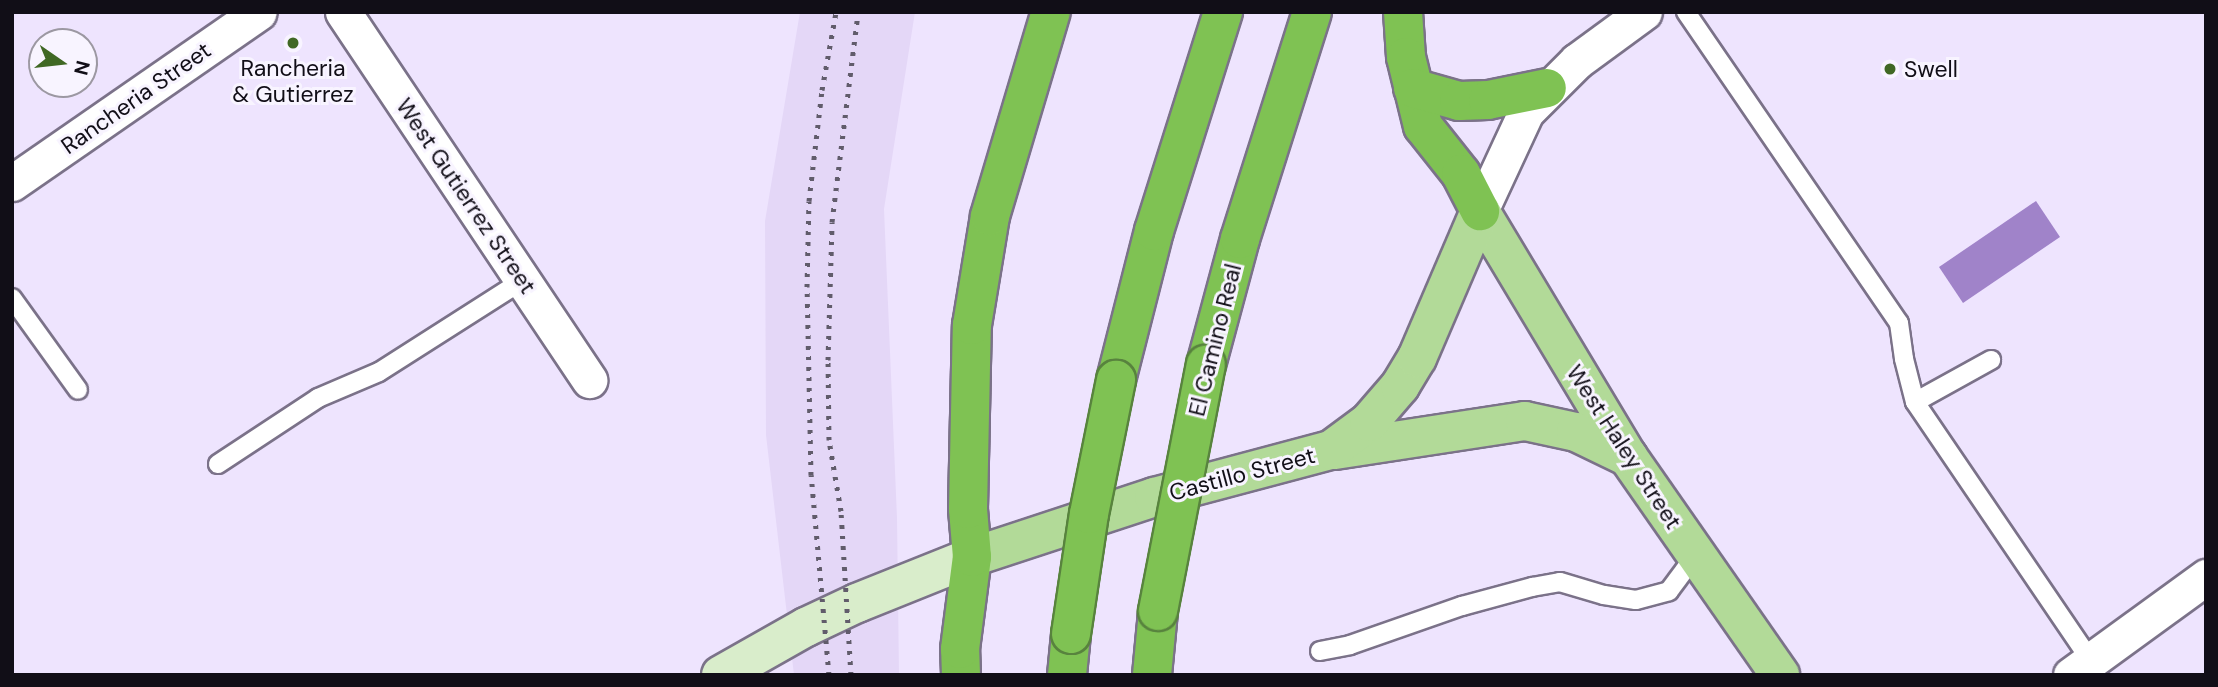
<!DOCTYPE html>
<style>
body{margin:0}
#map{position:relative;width:2218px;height:687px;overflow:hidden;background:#eee4fe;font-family:"DM Sans",sans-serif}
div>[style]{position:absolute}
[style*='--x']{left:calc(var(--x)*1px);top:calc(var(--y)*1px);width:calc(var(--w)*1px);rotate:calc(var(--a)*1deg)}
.built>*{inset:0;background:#e4d7f7}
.water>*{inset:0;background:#a083c9}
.roads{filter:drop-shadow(2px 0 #7b7289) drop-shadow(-2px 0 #7b7289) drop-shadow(0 2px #7b7289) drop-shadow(0 -2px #7b7289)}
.service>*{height:18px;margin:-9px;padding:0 9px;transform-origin:9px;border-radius:9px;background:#fff}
.minor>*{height:35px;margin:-17.5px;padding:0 17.5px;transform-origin:17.5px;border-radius:17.5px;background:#fff}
.secondary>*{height:38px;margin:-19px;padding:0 19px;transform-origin:19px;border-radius:19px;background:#d9edcb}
.primary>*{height:38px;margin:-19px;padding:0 19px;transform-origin:19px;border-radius:19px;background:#b2da98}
.motorway>*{height:38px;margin:-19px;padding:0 19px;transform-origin:19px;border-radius:19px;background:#7fc253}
.rail>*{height:5px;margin-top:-2.5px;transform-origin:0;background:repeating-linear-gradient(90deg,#615c6b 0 3.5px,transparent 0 10.5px)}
.bridges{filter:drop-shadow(2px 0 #58833e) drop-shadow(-2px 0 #58833e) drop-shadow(0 2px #58833e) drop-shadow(0 -2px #58833e)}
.motorway-bridge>*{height:38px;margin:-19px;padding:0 19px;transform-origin:19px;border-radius:19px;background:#7fc253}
.dots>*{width:19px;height:19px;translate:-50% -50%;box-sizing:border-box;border:4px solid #f8f4ff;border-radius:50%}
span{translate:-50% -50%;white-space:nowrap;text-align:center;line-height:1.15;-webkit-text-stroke:6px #f8f4ff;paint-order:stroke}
.poi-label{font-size:23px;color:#110e17}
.left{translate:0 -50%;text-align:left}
.street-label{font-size:23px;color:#110e17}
.frame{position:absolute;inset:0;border:14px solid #110e17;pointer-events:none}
.north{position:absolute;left:28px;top:28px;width:70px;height:70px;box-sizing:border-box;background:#f8f4ff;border:2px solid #9c98a2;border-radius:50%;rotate:104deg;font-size:19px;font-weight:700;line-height:28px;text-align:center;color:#110e17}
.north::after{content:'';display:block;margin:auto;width:24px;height:32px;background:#406824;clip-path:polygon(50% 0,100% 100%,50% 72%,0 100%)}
</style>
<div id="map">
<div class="built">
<div style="clip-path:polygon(800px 12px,915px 12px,884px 209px,897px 518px,899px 675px,794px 675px,766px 435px,765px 221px)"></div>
</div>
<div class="water">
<div style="clip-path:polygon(2036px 201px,2060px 237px,1963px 303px,1939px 267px)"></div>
</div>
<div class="roads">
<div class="service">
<div style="--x:1686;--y:12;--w:377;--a:55.6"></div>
<div style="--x:1899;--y:323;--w:36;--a:82"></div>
<div style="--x:1904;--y:359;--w:44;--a:75.7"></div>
<div style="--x:1915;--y:402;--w:313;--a:55.8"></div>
<div style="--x:12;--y:298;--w:113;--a:54.3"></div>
<div style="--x:1915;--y:402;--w:87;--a:-28.9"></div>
<div style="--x:218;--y:464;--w:120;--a:-33.4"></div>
<div style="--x:318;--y:398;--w:66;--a:-23.1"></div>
<div style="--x:379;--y:372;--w:169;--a:-32.5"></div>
<div style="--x:1320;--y:651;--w:31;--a:-11"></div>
<div style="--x:1350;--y:645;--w:119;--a:-19.2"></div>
<div style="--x:1462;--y:606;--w:73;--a:-15.2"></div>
<div style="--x:1532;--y:587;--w:28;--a:-10"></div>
<div style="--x:1560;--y:582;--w:46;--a:16.5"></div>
<div style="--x:1604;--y:595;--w:32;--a:9"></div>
<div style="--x:1636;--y:600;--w:34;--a:-15"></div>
<div style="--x:1669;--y:591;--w:44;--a:-53.4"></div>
</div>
<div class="minor">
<div style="--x:343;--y:12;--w:443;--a:56.2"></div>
<div style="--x:12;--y:183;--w:300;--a:-34.7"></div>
<div style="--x:1480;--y:211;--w:109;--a:-65.1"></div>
<div style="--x:1526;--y:112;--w:72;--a:-45"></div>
<div style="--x:1577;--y:61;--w:83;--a:-36.2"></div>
<div style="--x:2071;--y:675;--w:167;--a:-36"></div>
</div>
<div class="secondary">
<div style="--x:721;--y:675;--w:98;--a:-29.5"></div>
<div style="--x:806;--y:627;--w:56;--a:-25.2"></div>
<div style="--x:857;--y:603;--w:124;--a:-21.8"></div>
</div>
<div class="primary">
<div style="--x:1480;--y:211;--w:287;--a:59"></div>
<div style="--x:1628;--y:457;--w:266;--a:55.1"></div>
<div style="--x:1335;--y:450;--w:192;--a:-8.7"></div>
<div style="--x:1525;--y:421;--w:52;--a:12.2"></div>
<div style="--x:1576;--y:432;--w:58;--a:25.7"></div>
<div style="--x:972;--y:557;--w:192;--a:-18.2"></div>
<div style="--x:1154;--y:497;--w:183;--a:-14.9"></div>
<div style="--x:1331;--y:450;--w:47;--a:-36.4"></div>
<div style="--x:1369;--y:422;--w:48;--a:-49.3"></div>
<div style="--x:1400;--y:386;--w:33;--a:-59"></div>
<div style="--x:1417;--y:358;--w:160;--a:-66.8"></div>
</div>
<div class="motorway">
<div style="--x:1403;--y:12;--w:45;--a:86.2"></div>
<div style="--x:1406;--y:57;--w:71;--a:76.2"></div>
<div style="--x:1423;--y:126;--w:61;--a:51.6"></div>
<div style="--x:1461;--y:174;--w:42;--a:62.8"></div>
<div style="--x:1413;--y:88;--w:48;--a:15.8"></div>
<div style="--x:1459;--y:101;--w:29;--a:-2"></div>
<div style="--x:1488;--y:100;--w:60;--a:-11.5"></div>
<div style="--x:1206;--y:365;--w:131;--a:-74.9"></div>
<div style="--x:1240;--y:239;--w:238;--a:-72.4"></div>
<div style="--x:1116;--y:380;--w:154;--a:-75.7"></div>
<div style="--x:1154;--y:231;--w:230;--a:-72.5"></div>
<div style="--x:961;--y:675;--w:26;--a:-92"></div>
<div style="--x:960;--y:649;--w:93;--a:-82.6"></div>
<div style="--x:972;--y:557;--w:48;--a:-94.8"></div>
<div style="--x:968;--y:509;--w:184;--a:-88.8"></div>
<div style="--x:972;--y:325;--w:110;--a:-80.6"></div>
<div style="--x:990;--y:216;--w:213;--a:-73.4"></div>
<div style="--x:1067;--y:675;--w:41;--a:-84.4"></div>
<div style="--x:1152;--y:675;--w:64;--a:-84.6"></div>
</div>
</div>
<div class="rail">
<div style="--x:829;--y:675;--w:201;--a:-95.1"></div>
<div style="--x:811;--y:475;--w:188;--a:-91.2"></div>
<div style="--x:807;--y:287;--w:86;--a:-88.7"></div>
<div style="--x:809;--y:201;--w:112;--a:-83.3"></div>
<div style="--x:822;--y:90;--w:79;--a:-79.8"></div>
<div style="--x:851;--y:675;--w:164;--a:-93.5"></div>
<div style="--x:841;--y:511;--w:72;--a:-99.6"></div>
<div style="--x:829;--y:440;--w:80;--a:-90.7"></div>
<div style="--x:828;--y:360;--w:138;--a:-88.3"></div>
<div style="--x:832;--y:222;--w:212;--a:-82.9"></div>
</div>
<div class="bridges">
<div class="motorway-bridge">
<div style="--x:1158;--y:611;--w:251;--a:-79"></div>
<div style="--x:1071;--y:634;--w:121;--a:-81.5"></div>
<div style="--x:1089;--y:514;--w:137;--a:-78.6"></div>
</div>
</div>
<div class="dots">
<div style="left:293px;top:43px;background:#406824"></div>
<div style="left:1890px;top:69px;background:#406824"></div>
</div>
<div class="poi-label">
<span style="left:293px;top:81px">Rancheria<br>&amp; Gutierrez</span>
<span class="left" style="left:1904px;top:69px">Swell</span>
</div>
<div class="street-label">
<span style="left:136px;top:98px;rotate:-35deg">Rancheria Street</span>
<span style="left:466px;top:196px;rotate:56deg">West Gutierrez Street</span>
<span style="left:1215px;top:340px;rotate:-76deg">El Camino Real</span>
<span style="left:1624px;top:447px;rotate:57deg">West Haley Street</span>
<span style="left:1242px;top:474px;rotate:-15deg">Castillo Street</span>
</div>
<div class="frame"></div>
<div class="north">N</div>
</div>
